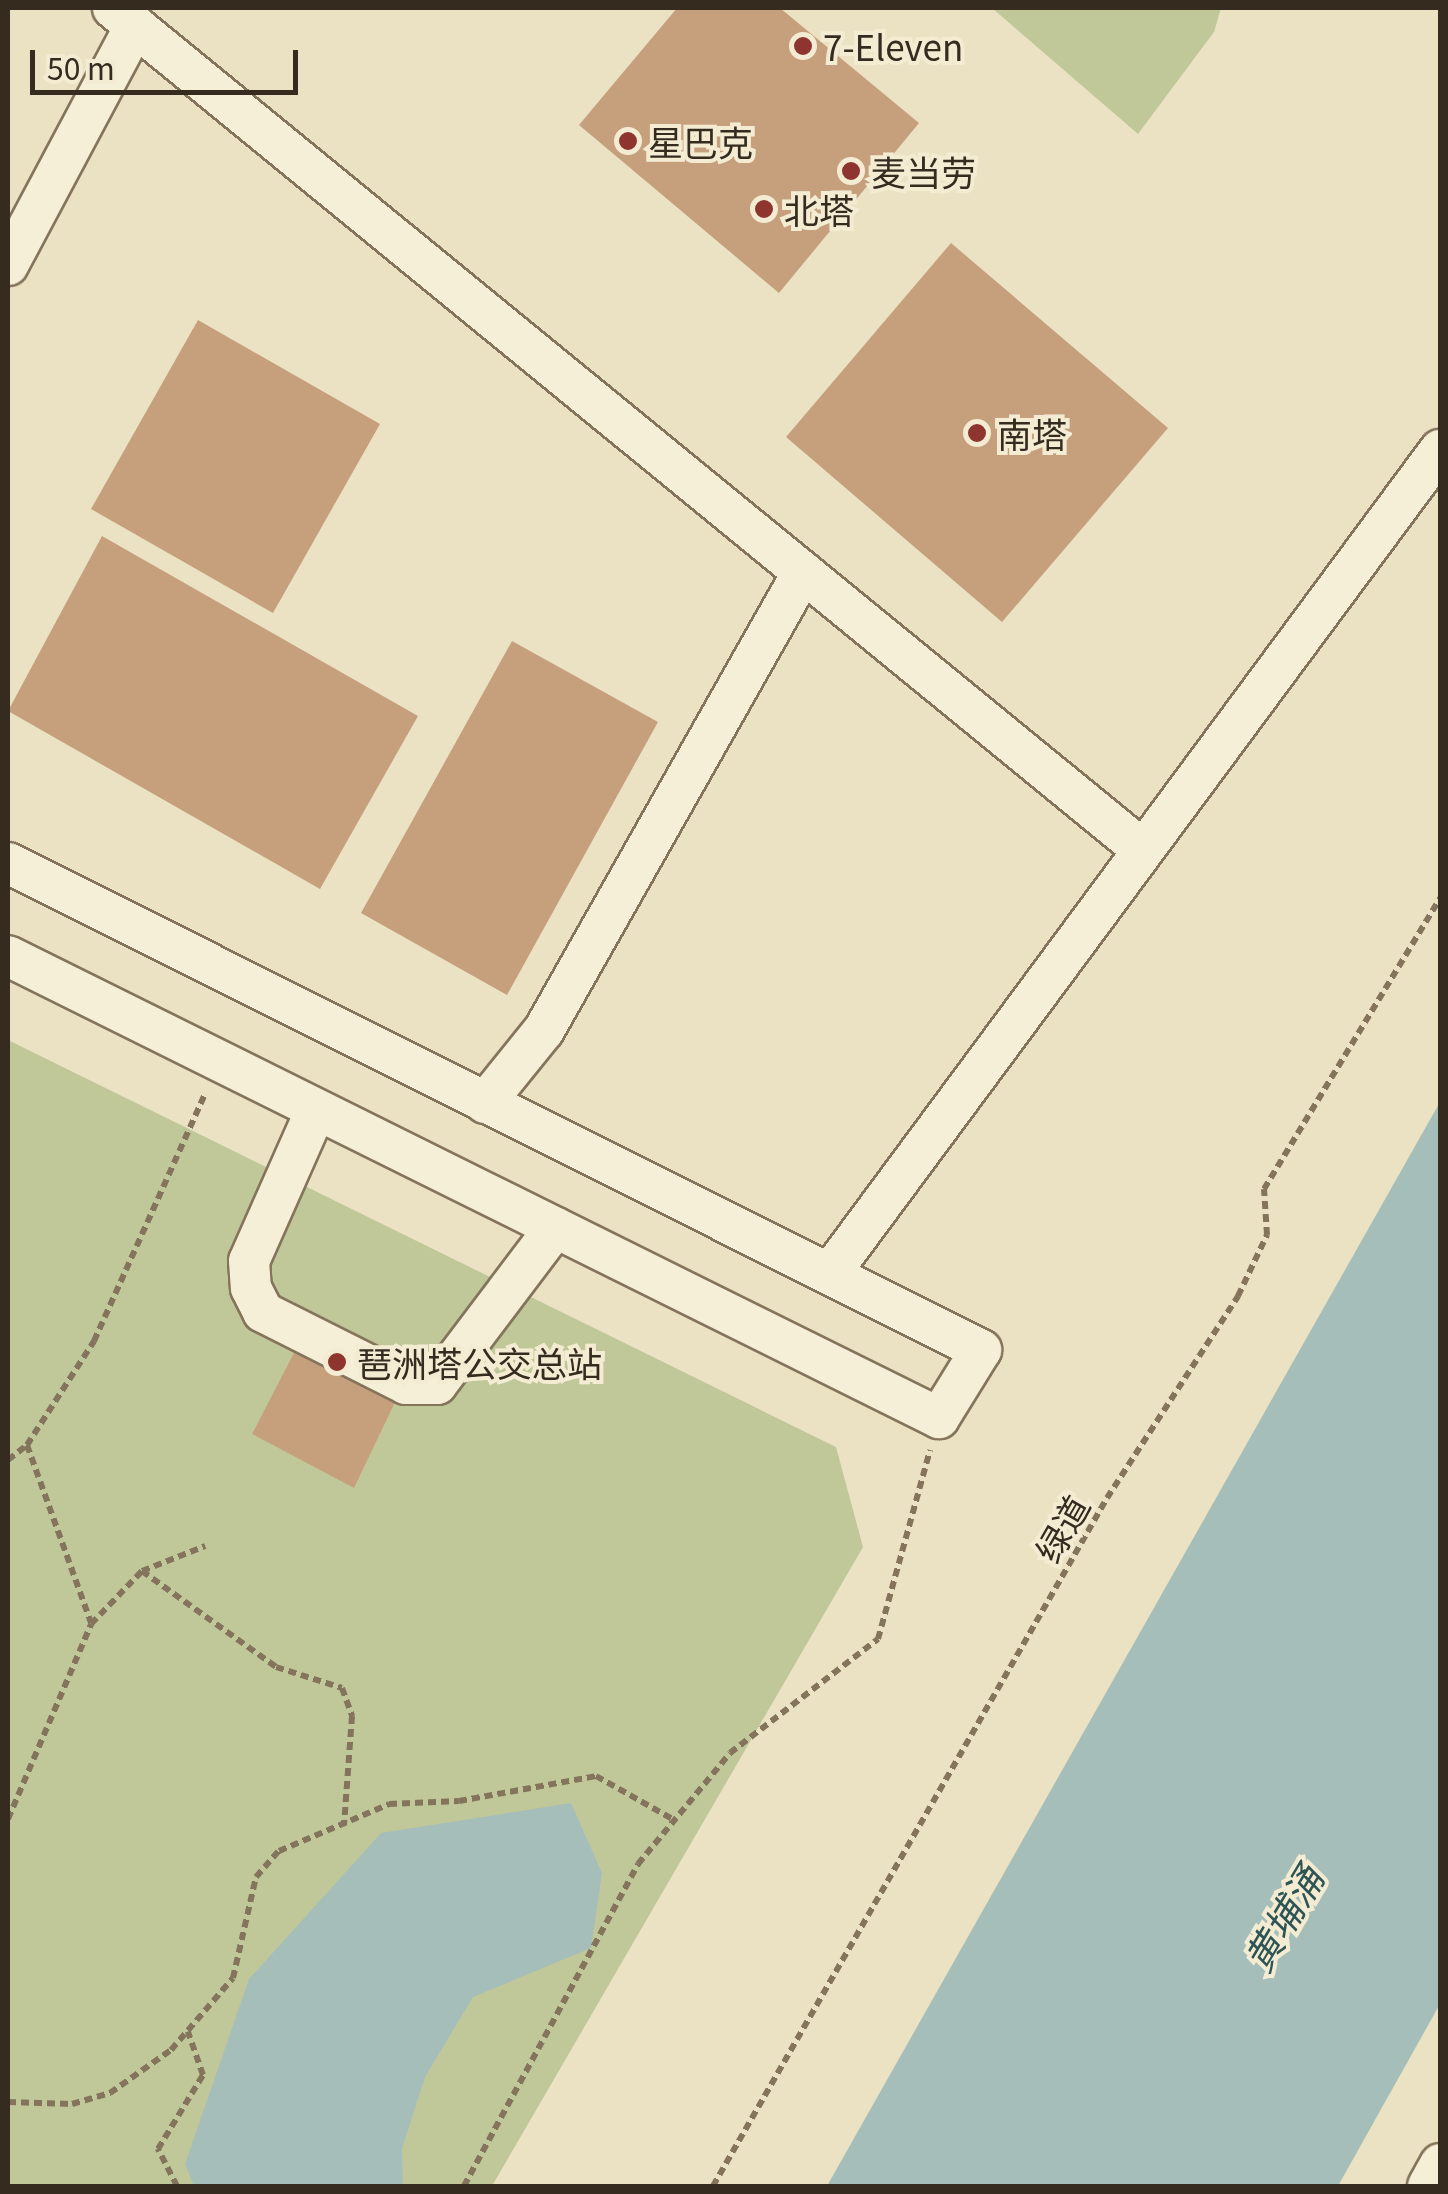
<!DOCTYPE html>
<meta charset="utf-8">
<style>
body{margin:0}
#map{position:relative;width:1448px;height:2194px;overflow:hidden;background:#ebe2c4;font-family:Georgia,"Noto Sans SC",serif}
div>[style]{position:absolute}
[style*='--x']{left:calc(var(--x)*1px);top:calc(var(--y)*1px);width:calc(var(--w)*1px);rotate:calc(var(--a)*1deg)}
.green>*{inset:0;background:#c0c899}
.water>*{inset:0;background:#a6beb9}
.building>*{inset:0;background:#c6a07d}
.path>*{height:6px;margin-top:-3px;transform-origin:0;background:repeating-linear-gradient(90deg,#84745c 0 8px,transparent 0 13px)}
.roads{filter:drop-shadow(2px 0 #84745c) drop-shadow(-2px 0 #84745c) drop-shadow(0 2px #84745c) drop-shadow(0 -2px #84745c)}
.minor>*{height:40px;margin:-20px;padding:0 20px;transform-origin:20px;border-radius:20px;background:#f6efd7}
.dots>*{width:28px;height:28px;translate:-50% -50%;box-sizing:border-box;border:5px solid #f3ecd3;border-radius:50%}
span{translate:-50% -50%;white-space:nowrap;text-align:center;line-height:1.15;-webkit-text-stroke:8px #f3ecd3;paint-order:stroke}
.poi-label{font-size:35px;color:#352b1f}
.left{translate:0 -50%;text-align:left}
.street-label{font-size:35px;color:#352b1f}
.water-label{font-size:38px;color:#2f5454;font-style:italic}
.frame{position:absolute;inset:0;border:10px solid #352b1f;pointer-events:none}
.scale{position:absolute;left:30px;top:50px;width:268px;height:45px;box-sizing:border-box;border:5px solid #352b1f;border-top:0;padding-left:12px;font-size:30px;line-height:35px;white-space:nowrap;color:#352b1f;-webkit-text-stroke:8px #f3ecd3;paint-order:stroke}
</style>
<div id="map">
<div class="green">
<div style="clip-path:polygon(992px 8px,1221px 8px,1214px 32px,1138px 134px)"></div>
<div style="clip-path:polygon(8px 1040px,836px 1447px,863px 1547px,492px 2186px,8px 2186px)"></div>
</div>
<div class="water">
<div style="clip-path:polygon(1440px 1102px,1440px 2004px,1338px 2186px,827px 2186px)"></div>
<div style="clip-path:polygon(571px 1803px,602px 1873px,591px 1948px,473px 1997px,425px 2077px,402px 2148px,403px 2186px,194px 2186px,185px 2164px,249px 1979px,381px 1833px)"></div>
</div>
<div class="building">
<div style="clip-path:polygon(677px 8px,780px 8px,919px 123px,779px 293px,579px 125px)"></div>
<div style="clip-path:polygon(951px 243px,1168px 428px,1002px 622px,786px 437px)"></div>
<div style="clip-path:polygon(198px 320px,380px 424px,273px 613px,91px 509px)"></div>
<div style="clip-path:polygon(102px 536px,418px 716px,320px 889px,8px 711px)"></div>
<div style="clip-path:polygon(512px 641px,658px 722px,507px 995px,361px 913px)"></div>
<div style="clip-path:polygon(296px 1349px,396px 1400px,354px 1488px,252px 1434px)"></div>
</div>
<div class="path">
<div style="--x:27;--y:1445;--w:189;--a:70.2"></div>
<div style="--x:8;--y:1460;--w:24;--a:-38"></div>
<div style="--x:27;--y:1445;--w:124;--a:-57.2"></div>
<div style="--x:94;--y:1341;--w:271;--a:-65.8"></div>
<div style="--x:142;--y:1571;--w:165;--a:35.6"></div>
<div style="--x:276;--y:1667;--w:69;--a:17.7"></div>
<div style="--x:342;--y:1688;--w:30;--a:70"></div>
<div style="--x:352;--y:1716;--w:109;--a:94.2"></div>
<div style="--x:8;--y:1819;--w:212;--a:-66.9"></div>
<div style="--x:91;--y:1624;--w:74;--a:-46.1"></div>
<div style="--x:142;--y:1571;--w:68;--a:-21.6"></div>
<div style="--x:8;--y:2102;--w:64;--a:1.8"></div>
<div style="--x:72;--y:2104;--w:40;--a:-16"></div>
<div style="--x:110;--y:2093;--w:75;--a:-35.2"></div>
<div style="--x:171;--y:2050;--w:95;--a:-49.3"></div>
<div style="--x:233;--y:1978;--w:104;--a:-77.2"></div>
<div style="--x:256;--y:1877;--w:35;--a:-49"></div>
<div style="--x:279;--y:1851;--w:120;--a:-23.1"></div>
<div style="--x:389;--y:1804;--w:70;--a:-2.5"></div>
<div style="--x:459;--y:1801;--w:139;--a:-10.3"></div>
<div style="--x:596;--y:1776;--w:90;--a:29.4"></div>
<div style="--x:177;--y:2186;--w:42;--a:-117.2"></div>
<div style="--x:158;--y:2149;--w:87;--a:-58.7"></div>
<div style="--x:203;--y:2075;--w:46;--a:-109.2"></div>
<div style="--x:464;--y:2186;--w:366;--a:-61.6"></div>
<div style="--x:638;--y:1864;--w:144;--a:-50.3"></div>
<div style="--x:730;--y:1753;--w:187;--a:-37.6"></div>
<div style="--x:878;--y:1639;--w:196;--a:-74.6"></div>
<div style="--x:713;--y:2186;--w:793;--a:-60.2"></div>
<div style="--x:1107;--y:1498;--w:241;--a:-57"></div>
<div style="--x:1238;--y:1296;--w:68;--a:-64.6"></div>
<div style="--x:1267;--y:1235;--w:46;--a:-93.7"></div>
<div style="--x:1264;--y:1189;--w:340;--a:-58.8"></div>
</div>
<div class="roads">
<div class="minor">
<div style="--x:113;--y:8;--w:1325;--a:39.27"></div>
<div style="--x:8;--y:265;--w:271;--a:-62"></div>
<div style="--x:8;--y:863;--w:1088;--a:26.59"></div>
<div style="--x:981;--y:1350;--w:80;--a:121.7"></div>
<div style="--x:939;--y:1418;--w:1039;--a:-153.61"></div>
<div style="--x:485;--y:1103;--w:94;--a:-51.1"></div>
<div style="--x:544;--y:1030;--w:526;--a:-60.51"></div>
<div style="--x:316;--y:1110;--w:165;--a:113.9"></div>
<div style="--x:249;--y:1261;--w:27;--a:86"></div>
<div style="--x:251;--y:1288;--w:27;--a:63"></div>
<div style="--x:263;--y:1312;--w:160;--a:26.7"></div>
<div style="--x:406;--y:1384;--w:31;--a:0"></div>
<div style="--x:437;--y:1384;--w:196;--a:-52.9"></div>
<div style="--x:831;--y:1272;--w:1023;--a:-53.47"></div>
<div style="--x:1428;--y:2186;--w:25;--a:-61"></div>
</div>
</div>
<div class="dots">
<div style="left:803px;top:46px;background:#8f3530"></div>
<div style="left:628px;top:141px;background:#8f3530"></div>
<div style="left:851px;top:171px;background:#8f3530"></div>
<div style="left:764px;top:209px;background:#8f3530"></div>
<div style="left:977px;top:433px;background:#8f3530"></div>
<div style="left:337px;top:1362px;background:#8f3530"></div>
</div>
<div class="poi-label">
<span class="left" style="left:823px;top:46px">7-Eleven</span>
<span class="left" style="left:648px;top:141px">星巴克</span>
<span class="left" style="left:871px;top:171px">麦当劳</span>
<span class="left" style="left:784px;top:209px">北塔</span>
<span class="left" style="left:997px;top:433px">南塔</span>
<span class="left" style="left:357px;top:1362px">琶洲塔公交总站</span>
</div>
<div class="street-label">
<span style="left:1061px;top:1528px;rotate:-60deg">绿道</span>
</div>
<div class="water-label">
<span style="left:1282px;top:1918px;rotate:-59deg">黄埔涌</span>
</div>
<div class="frame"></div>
<div class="scale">50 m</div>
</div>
